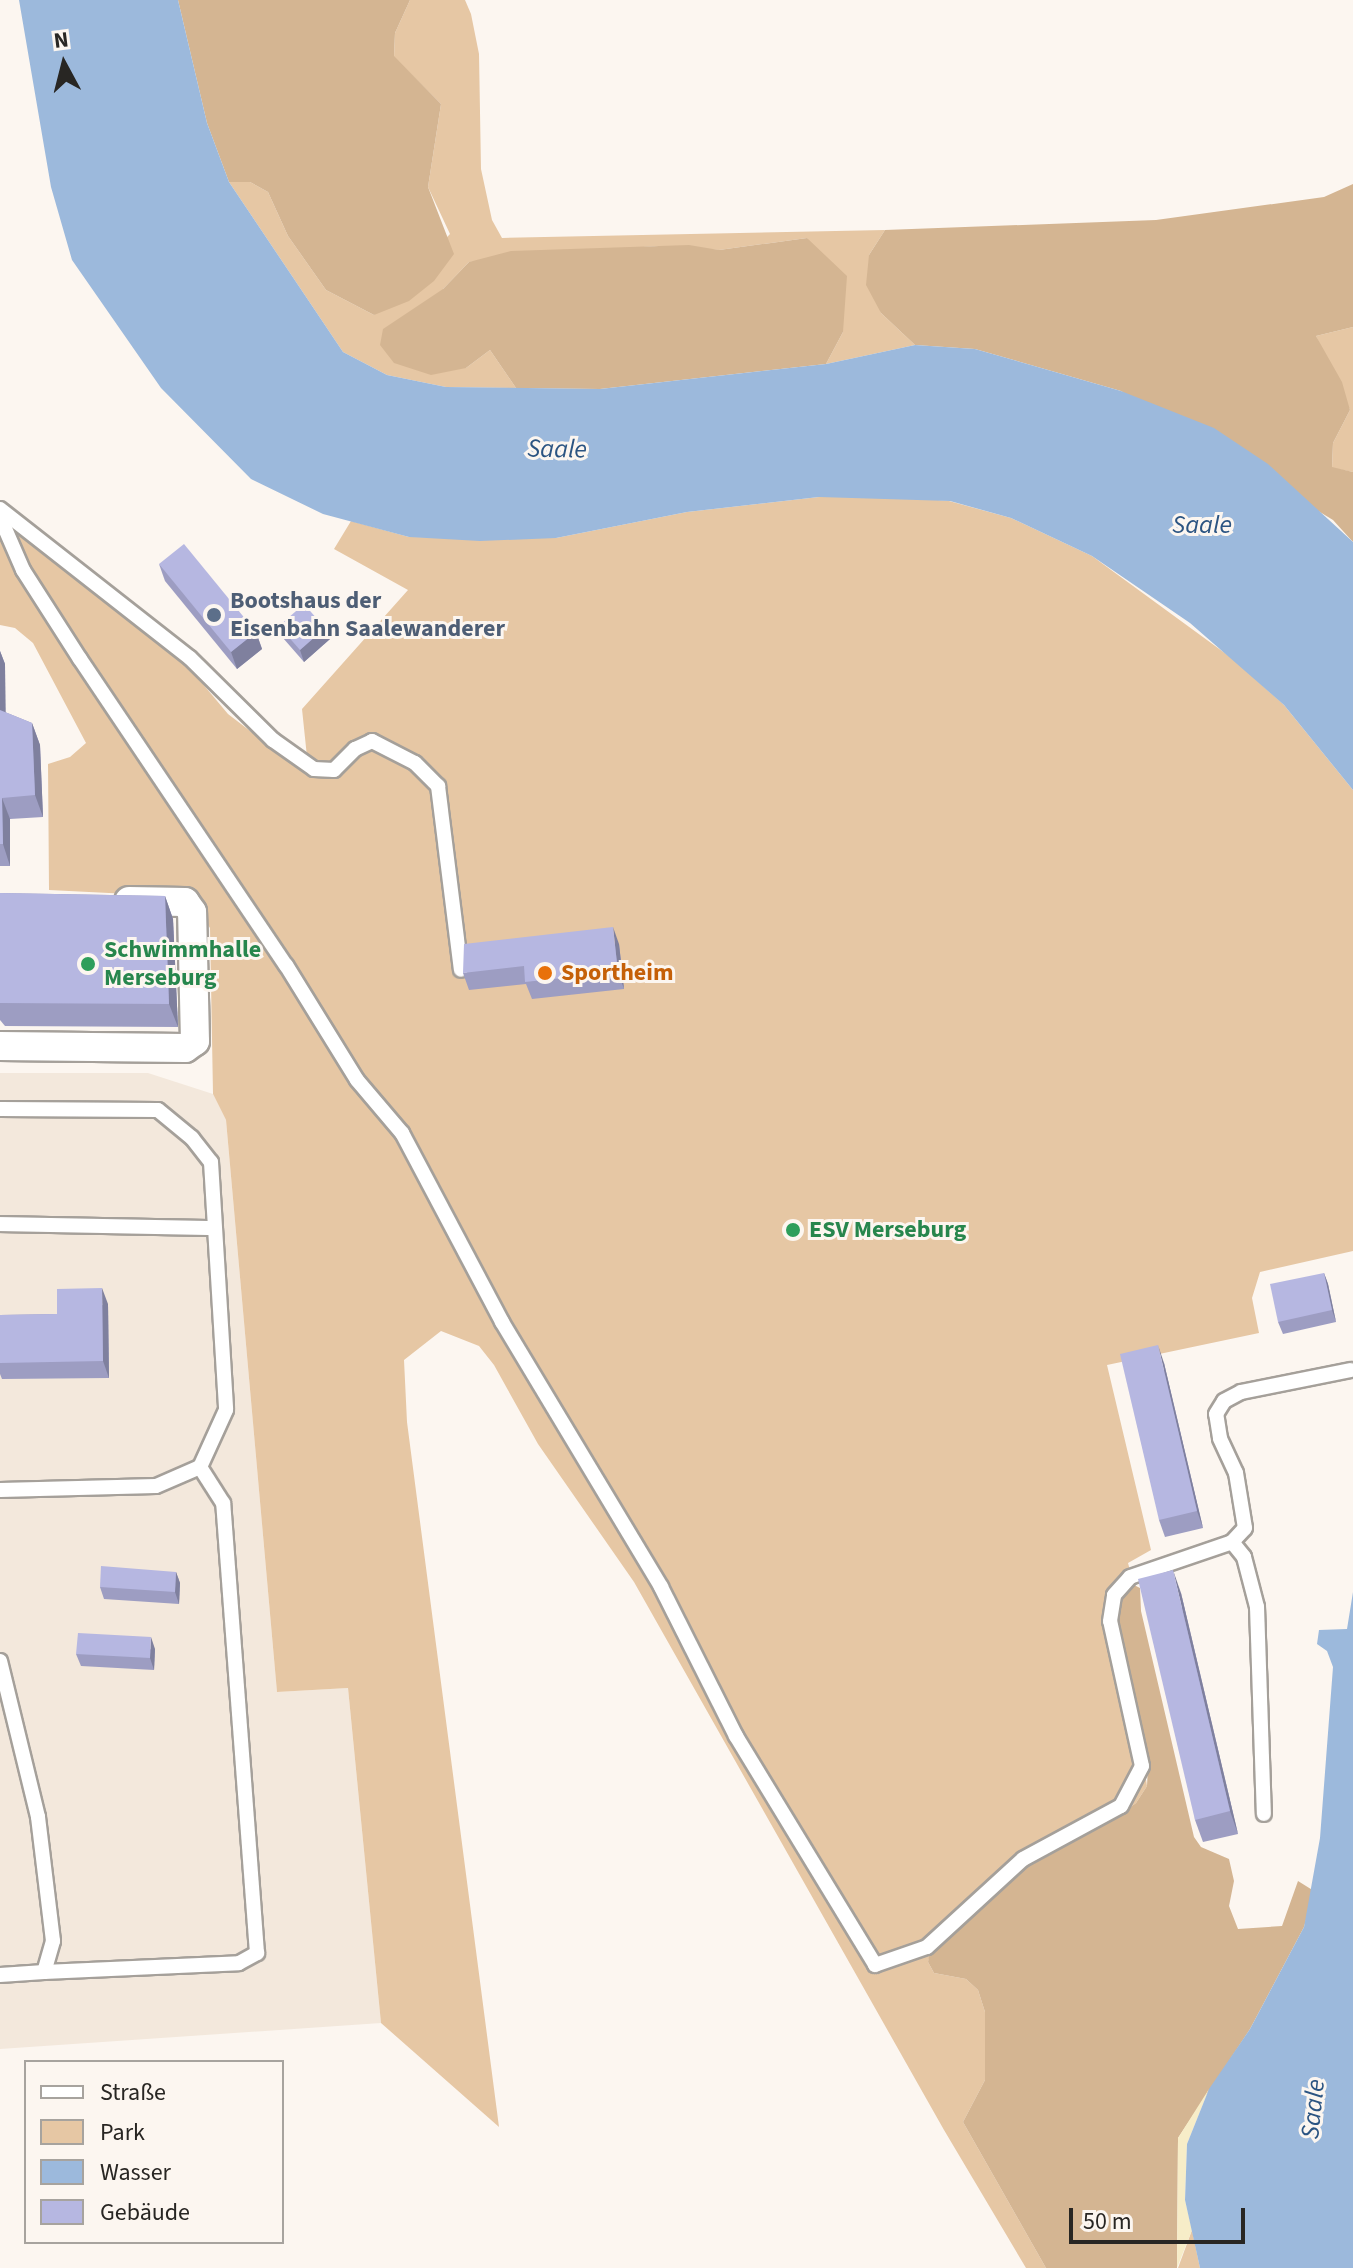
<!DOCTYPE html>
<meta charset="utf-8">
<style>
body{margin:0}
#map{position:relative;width:1353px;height:2268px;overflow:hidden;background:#fcf6f0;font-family:"Source Sans 3",sans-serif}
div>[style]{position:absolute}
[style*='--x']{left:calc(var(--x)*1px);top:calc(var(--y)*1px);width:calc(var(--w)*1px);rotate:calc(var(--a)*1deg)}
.built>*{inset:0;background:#f3e8dc}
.green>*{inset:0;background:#e6c7a4}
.forest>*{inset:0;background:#d4b592}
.sand>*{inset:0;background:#f7edc8}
.water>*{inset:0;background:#9cb9dc}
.roads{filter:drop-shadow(2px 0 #a5a09a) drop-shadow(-2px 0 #a5a09a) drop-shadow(0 2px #a5a09a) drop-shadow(0 -2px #a5a09a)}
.lane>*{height:14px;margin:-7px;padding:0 7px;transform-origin:7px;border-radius:7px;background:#fff}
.street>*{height:28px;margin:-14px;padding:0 14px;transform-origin:14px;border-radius:14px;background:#fff}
.wall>*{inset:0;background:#9d9dc2}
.shaded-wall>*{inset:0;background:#7f809e}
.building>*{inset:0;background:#b6b7e1}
.dots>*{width:22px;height:22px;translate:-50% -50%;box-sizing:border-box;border:4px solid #fcf6f0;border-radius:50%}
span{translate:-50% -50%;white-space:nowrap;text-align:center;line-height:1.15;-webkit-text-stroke:6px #fcf6f0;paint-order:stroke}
.service-label{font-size:24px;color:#4e5e75;font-weight:700}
.left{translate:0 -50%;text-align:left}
.leisure-label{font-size:24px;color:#27864d;font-weight:700}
.food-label{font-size:24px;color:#c56008;font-weight:700}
.water-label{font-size:26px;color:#2b5482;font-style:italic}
.legend{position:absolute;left:24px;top:2060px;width:260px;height:184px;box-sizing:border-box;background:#fcf6f0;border:2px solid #a7a39e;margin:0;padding:10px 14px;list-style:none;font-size:24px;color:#282623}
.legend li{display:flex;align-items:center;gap:16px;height:40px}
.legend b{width:40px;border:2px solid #a7a39e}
.north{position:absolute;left:24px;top:24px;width:80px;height:80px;-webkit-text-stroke:6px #fcf6f0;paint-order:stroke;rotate:353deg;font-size:22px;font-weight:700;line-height:32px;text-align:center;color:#282623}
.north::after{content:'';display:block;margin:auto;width:28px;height:36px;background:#282623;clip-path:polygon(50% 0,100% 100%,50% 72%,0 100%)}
.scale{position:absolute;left:1069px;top:2208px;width:176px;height:36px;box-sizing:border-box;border:4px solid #282623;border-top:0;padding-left:10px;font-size:24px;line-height:28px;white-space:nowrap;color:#282623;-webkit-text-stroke:6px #fcf6f0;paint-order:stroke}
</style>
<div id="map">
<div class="built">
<div style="clip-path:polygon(0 1073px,148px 1073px,213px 1094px,226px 1120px,277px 1692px,348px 1688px,381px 2023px,0 2049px)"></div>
</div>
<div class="green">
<div style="clip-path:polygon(410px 0,465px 0,471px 14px,479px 54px,481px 169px,492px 220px,502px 238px,885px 230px,869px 255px,881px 313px,915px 345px,826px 364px,843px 332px,807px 238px,719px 250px,655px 246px,469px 262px,443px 289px,466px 368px,490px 350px,516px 388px,446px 387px,387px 375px,343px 352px,229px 182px,250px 182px,268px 192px,288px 236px,326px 290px,374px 315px,450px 234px,428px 187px,441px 104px,394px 57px,395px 33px)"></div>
<div style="clip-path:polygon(1353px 327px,1353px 472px,1332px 468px,1333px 443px,1350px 410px,1316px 336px)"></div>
<div style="clip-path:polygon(892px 496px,949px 501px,1011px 518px,1092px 556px,1233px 659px,1284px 705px,1353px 790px,1353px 1251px,1260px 1272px,1252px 1298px,1259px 1333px,1107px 1365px,1151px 1550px,1128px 1563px,1134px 1585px,1119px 1597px,1147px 1786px,1136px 1803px,1114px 1819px,1062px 1844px,931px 1951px,928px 1962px,934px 1973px,966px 1979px,978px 1990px,985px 2012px,985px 2080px,963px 2122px,1046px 2268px,1026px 2268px,944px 2130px,634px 1582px,538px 1444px,494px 1365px,479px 1346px,441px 1331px,404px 1360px,407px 1422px,499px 2127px,381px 2023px,348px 1688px,277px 1692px,226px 1120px,213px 1094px,210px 928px,189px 897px,49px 890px,48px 764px,70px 757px,86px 743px,33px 643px,15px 628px,0 625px,0 536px,25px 536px,186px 664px,228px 714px,309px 776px,302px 709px,408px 590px,334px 549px,351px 521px,409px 537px,556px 538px,687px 512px,819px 497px)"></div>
<div style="clip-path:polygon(1192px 2230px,1200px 2268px,1178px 2268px)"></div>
</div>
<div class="forest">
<div style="clip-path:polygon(178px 0,410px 0,395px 33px,394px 56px,441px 104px,428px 187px,454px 254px,434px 281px,409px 301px,374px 315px,326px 290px,288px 236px,268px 192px,250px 182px,229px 182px,207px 123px)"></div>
<div style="clip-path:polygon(1353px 184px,1353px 327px,1316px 336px,1342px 382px,1350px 410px,1333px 443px,1332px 467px,1353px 472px,1353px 542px,1333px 520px,1121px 391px,975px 349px,915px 345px,881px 313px,866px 285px,869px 255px,885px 230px,1156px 220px,1324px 197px)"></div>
<div style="clip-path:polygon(807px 238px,847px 276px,843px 332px,826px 364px,600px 389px,516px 388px,490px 350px,466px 368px,431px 375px,394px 363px,380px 345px,383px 329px,443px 289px,469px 262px,511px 251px,689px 245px,719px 250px)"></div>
<div style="clip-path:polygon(1134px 1585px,1140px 1588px,1141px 1611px,1194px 1837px,1201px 1847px,1229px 1859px,1234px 1881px,1229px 1906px,1238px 1929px,1282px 1926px,1298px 1881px,1314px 1891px,1304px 1927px,1250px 2029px,1178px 2138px,1177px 2268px,1046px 2268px,963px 2122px,985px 2080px,985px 2012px,978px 1990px,966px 1979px,934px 1973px,928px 1962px,930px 1951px,1019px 1872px,1114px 1819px,1136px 1803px,1147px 1786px,1148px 1766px,1114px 1622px,1119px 1597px)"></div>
</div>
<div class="sand">
<div style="clip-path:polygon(1209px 2089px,1187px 2144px,1185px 2200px,1192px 2230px,1177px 2268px,1178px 2138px)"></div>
</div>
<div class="water">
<div style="clip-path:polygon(19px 0,178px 0,207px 123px,229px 182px,343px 352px,387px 375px,446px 387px,600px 389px,826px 364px,915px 345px,975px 349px,1121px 391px,1214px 428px,1268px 464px,1353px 542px,1353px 790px,1284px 705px,1190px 623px,1092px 556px,1011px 518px,950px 501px,819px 497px,687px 512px,556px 538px,480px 541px,409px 537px,323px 514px,251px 479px,161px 388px,72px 260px,51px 187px)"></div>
<div style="clip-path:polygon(1353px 1592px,1353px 2268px,1200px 2268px,1185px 2200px,1187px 2144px,1209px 2089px,1250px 2029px,1304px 1927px,1320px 1838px,1333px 1667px,1327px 1651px,1317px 1644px,1319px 1630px,1347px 1629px)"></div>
</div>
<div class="roads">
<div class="lane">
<div style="--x:0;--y:509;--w:241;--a:38.1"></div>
<div style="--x:190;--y:658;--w:117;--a:44.7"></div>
<div style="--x:273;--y:740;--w:50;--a:35.3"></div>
<div style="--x:314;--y:769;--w:20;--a:3"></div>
<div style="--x:334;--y:770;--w:30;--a:-45"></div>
<div style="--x:355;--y:749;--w:19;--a:-25"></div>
<div style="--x:372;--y:741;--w:48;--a:27.1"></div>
<div style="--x:415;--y:763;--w:33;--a:45"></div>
<div style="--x:438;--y:786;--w:185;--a:82.9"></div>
<div style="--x:0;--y:517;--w:58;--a:66.5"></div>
<div style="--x:23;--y:570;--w:106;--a:57.4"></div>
<div style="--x:80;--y:659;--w:369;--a:56.1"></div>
<div style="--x:286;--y:965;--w:135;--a:58.3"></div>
<div style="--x:357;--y:1080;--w:70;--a:49.7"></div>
<div style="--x:402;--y:1133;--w:214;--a:62.1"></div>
<div style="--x:502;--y:1322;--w:309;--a:59"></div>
<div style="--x:661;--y:1587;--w:167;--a:63.3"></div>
<div style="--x:736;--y:1736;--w:268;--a:58.7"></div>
<div style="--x:875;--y:1965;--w:55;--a:-19.1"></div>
<div style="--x:927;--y:1947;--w:130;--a:-42.5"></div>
<div style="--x:1023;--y:1859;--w:111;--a:-28.4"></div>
<div style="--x:1121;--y:1806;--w:45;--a:-62.3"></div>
<div style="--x:1142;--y:1766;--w:148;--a:-102.4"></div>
<div style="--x:1110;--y:1621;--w:26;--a:-81"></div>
<div style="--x:1114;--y:1595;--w:24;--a:-48"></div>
<div style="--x:1130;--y:1577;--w:108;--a:-18.9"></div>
<div style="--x:1232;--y:1542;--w:19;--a:-47"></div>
<div style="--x:1245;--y:1528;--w:56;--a:-99.3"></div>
<div style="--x:1236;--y:1473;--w:38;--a:-115"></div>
<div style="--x:1220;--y:1438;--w:24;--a:-99"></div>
<div style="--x:1216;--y:1414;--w:15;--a:-58"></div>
<div style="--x:1224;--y:1401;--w:19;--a:-28"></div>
<div style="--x:1241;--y:1392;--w:112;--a:-11.3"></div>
<div style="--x:0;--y:1109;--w:158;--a:0.4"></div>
<div style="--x:158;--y:1110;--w:44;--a:39.5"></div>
<div style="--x:192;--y:1138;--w:31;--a:52"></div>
<div style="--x:211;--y:1162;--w:248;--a:86.5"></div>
<div style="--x:226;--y:1410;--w:63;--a:114.5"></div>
<div style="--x:200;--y:1467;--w:48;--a:156.6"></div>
<div style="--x:156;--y:1486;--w:156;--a:178.5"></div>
<div style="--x:0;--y:1224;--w:214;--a:1.1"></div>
<div style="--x:1232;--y:1542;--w:19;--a:51"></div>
<div style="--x:1244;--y:1557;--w:52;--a:75.4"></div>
<div style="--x:1257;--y:1607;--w:207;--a:88.1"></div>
<div style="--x:0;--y:1661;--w:161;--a:76.3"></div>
<div style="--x:38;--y:1817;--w:125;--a:83.1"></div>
<div style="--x:53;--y:1941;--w:32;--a:106"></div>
<div style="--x:44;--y:1972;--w:44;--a:176.1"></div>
<div style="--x:44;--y:1972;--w:195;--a:-2.6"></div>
<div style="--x:239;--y:1963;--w:21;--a:-29"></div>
<div style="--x:257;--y:1953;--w:451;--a:-94.3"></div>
<div style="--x:223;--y:1503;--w:43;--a:-122.6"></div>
</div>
<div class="street">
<div style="--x:0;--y:1046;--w:185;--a:0.6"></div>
<div style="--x:185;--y:1048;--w:12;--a:-35"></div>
<div style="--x:195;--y:1041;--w:129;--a:-91.3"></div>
<div style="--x:192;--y:912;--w:12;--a:-125"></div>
<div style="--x:185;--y:902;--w:56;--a:-179"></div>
</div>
</div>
<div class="wall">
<div style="clip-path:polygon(159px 564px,256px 632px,262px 649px,237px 669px,165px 581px)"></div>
<div style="clip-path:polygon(279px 626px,325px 628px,330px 639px,304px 662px,283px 638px)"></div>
<div style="clip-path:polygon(0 651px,5px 664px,5px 712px,32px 723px,40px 745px,43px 817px,10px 819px,10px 866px,0 866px)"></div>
<div style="clip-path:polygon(0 893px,165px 896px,173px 919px,178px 1027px,5px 1026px,0 1020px)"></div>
<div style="clip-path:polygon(619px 944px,624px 989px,532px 999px,526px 984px,469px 990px,463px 973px)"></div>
<div style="clip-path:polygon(1324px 1273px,1328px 1284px,1336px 1322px,1283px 1334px,1278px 1322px)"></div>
<div style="clip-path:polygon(108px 1304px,109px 1378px,2px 1379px,0 1374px,0 1315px,57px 1314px)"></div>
<div style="clip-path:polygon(1164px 1363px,1203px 1528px,1165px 1537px,1159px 1520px)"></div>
<div style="clip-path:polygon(176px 1572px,180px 1583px,179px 1604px,104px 1599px,100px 1587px)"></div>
<div style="clip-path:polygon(1181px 1593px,1238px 1834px,1203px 1842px,1195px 1820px)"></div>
<div style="clip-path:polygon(155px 1649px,154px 1670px,81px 1666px,76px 1654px)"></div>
</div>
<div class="shaded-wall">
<div style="clip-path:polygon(325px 628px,330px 639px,304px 662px,300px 650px)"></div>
<div style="clip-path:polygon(256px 632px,262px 649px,237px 669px,231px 652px)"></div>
<div style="clip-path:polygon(0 651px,5px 664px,6px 730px,0 715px)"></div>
<div style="clip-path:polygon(32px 723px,40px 745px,43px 817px,35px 795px)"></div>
<div style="clip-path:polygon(2px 798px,10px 819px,10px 866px,3px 844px)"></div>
<div style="clip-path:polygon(165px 896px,173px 919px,178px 1027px,169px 1004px)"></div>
<div style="clip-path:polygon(613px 927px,619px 944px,624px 989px,618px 972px)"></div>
<div style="clip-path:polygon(1324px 1273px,1328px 1284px,1336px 1322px,1332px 1310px)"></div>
<div style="clip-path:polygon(102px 1288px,108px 1304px,109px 1378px,103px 1361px)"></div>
<div style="clip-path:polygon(1158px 1345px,1164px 1363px,1203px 1528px,1197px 1511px)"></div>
<div style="clip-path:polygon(1173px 1570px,1181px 1593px,1238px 1834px,1230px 1811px)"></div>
<div style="clip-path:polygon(176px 1572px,180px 1583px,179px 1604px,175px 1592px)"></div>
<div style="clip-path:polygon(151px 1637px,155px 1649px,154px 1670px,150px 1658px)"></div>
</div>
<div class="building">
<div style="clip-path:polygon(184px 544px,256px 632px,231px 652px,159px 564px)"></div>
<div style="clip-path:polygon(304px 604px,325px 628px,300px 650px,279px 626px)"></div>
<div style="clip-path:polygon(0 710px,32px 723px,35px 795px,2px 798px,3px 844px,0 844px)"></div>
<div style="clip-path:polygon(0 893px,165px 896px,169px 1004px,0 1003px)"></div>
<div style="clip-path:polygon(613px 927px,618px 972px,525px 982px,524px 966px,463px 973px,464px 944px)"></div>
<div style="clip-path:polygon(1324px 1273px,1332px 1310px,1278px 1322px,1270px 1284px)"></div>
<div style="clip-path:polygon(102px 1288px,103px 1361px,0 1363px,0 1315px,57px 1314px,57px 1289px)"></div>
<div style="clip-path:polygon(1158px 1345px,1197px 1511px,1159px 1520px,1120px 1354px)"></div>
<div style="clip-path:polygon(101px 1566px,176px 1572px,175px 1592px,100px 1587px)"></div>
<div style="clip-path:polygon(1173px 1570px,1230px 1811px,1195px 1820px,1138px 1579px)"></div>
<div style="clip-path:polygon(78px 1633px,151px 1637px,150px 1658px,76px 1654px)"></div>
</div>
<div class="dots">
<div style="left:214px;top:615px;background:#5c6f8a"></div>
<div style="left:88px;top:964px;background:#2e9e5b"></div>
<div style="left:545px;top:973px;background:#e8710a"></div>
<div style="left:793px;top:1230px;background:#2e9e5b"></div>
</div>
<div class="service-label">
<span class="left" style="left:230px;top:615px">Bootshaus der<br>Eisenbahn Saalewanderer</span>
</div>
<div class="leisure-label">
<span class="left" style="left:104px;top:964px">Schwimmhalle<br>Merseburg</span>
<span class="left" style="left:809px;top:1230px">ESV Merseburg</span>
</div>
<div class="food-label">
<span class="left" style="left:561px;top:973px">Sportheim</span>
</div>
<div class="water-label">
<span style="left:557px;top:449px;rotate:1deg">Saale</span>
<span style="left:1202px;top:525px">Saale</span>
<span style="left:1313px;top:2109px;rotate:-84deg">Saale</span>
</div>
<ul class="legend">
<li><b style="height:10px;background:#fff"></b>Straße</li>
<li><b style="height:22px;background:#e6c7a4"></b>Park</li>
<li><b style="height:22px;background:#9cb9dc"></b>Wasser</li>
<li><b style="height:22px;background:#b6b7e1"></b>Gebäude</li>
</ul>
<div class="north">N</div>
<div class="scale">50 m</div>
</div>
